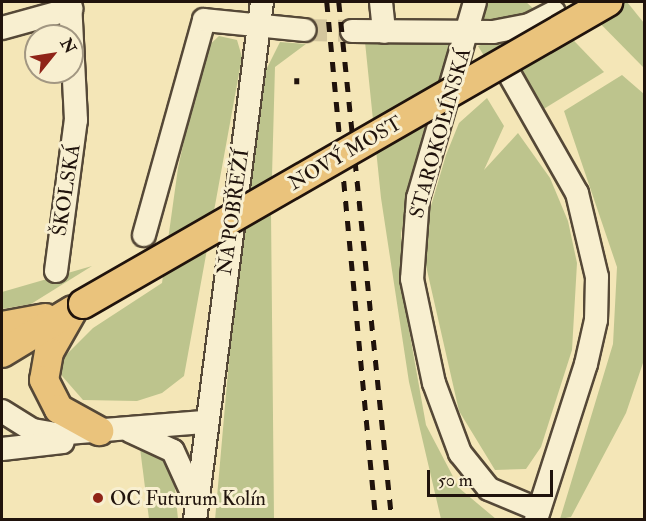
<!DOCTYPE html>
<meta charset="utf-8">
<style>
body{margin:0}
#map{position:relative;width:646px;height:521px;overflow:hidden;background:#f4e6b7;font-family:"IM FELL Double Pica",serif}
div>[style]{position:absolute}
[style*='--x']{left:calc(var(--x)*1px);top:calc(var(--y)*1px);width:calc(var(--w)*1px);rotate:calc(var(--a)*1deg)}
.green>*{inset:0;background:#bdc48d}
.minor-tunnel>*{height:22px;margin-top:-11px;transform-origin:0;background:repeating-linear-gradient(90deg,#d4c69d 0 22px,transparent 0 33px)}
.roads{filter:drop-shadow(2px 0 #554837) drop-shadow(-2px 0 #554837) drop-shadow(0 2px #554837) drop-shadow(0 -2px #554837)}
.minor>*{height:22px;margin:-11px;padding:0 11px;transform-origin:11px;border-radius:11px;background:#f8efd0}
.major>*{height:28px;margin:-14px;padding:0 14px;transform-origin:14px;border-radius:14px;background:#eac37c}
.rail>*{height:4.5px;margin-top:-2.25px;transform-origin:0;background:repeating-linear-gradient(90deg,#20130c 0 10px,transparent 0 20px)}
.bridges{filter:drop-shadow(2px 0 #20130c) drop-shadow(-2px 0 #20130c) drop-shadow(0 2px #20130c) drop-shadow(0 -2px #20130c)}
.major-bridge>*{height:28px;margin:-14px;padding:0 14px;transform-origin:14px;border-radius:14px;background:#eac37c}
.dots>*{width:16px;height:16px;translate:-50% -50%;box-sizing:border-box;border:3px solid #f8efd0;border-radius:50%}
span{translate:-50% -50%;white-space:nowrap;text-align:center;line-height:1.15;-webkit-text-stroke:6px #f8efd0;paint-order:stroke}
.street-label{font-size:20px;color:#20130c}
.poi-label{font-size:20px;color:#20130c}
.left{translate:0 -50%;text-align:left}
.frame{position:absolute;inset:0;border:3px solid #20130c;pointer-events:none}
.north{position:absolute;left:24px;top:24px;width:60px;height:60px;box-sizing:border-box;background:#f8efd0;border:2px solid #a29782;border-radius:50%;rotate:60deg;font-size:16px;font-weight:700;line-height:24px;text-align:center;color:#20130c}
.north::after{content:'';display:block;margin:auto;width:21px;height:27px;background:#8f2418;clip-path:polygon(50% 0,100% 100%,50% 72%,0 100%)}
.scale{position:absolute;left:427px;top:470px;width:126px;height:27px;box-sizing:border-box;border:3px solid #20130c;border-top:0;padding-left:8px;font-size:18px;line-height:21px;white-space:nowrap;color:#20130c;-webkit-text-stroke:4px #f8efd0;paint-order:stroke}
</style>
<div id="map">
<div class="green">
<div style="clip-path:polygon(481px 2px,526px 2px,536px 11px,481px 21px)"></div>
<div style="clip-path:polygon(579px 2px,627px 2px,644px 23px,644px 68px)"></div>
<div style="clip-path:polygon(553px 19px,604px 72px,524px 121px,478px 46px)"></div>
<div style="clip-path:polygon(219px 36px,237px 40px,242px 57px,184px 376px,162px 393px,137px 401px,83px 400px,62px 376px,62px 359px,93px 328px,162px 283px,178px 168px,204px 50px)"></div>
<div style="clip-path:polygon(438px 38px,450px 46px,453px 65px,420px 149px,401px 233px,408px 324px,426px 425px,459px 488px,496px 519px,441px 519px,409px 382px,381px 198px,365px 42px)"></div>
<div style="clip-path:polygon(280px 42px,306px 44px,275px 67px,271px 212px,274px 519px,215px 520px,245px 178px,266px 70px)"></div>
<div style="clip-path:polygon(622px 75px,644px 94px,644px 360px,626px 413px,571px 517px,560px 519px,613px 344px,617px 267px,564px 111px)"></div>
<div style="clip-path:polygon(487px 98px,504px 126px,484px 170px,518px 133px,550px 178px,568px 221px,577px 263px,572px 350px,541px 447px,526px 469px,495px 470px,459px 411px,424px 257px,426px 223px,446px 155px,459px 123px)"></div>
<div style="clip-path:polygon(92px 266px,31px 304px,2px 309px,2px 292px)"></div>
<div style="clip-path:polygon(140px 448px,165px 458px,173px 470px,178px 519px,149px 519px)"></div>
</div>
<div class="minor-tunnel">
<div style="--x:305;--y:30;--w:47;--a:1.2"></div>
</div>
<div class="roads">
<div class="minor">
<div style="--x:381;--y:2;--w:30;--a:84"></div>
<div style="--x:475;--y:2;--w:204;--a:106.2"></div>
<div style="--x:418;--y:198;--w:81;--a:94.2"></div>
<div style="--x:412;--y:279;--w:106;--a:78.1"></div>
<div style="--x:434;--y:383;--w:75;--a:69.6"></div>
<div style="--x:460;--y:453;--w:46;--a:51.1"></div>
<div style="--x:489;--y:489;--w:54;--a:22.8"></div>
<div style="--x:2;--y:28;--w:72;--a:-15.4"></div>
<div style="--x:352;--y:31;--w:141;--a:0.4"></div>
<div style="--x:493;--y:32;--w:37;--a:-11"></div>
<div style="--x:529;--y:25;--w:28;--a:-27"></div>
<div style="--x:503;--y:63;--w:150;--a:60.4"></div>
<div style="--x:577;--y:193;--w:86;--a:76.6"></div>
<div style="--x:597;--y:277;--w:43;--a:91.3"></div>
<div style="--x:596;--y:320;--w:45;--a:102.8"></div>
<div style="--x:586;--y:364;--w:164;--a:107.8"></div>
<div style="--x:144;--y:235;--w:223;--a:-74.4"></div>
<div style="--x:204;--y:20;--w:101;--a:5.7"></div>
<div style="--x:56;--y:271;--w:152;--a:-82.5"></div>
<div style="--x:76;--y:120;--w:118;--a:-92.9"></div>
<div style="--x:2;--y:411;--w:36;--a:32"></div>
<div style="--x:33;--y:430;--w:22;--a:10"></div>
<div style="--x:55;--y:434;--w:149;--a:-4.6"></div>
<div style="--x:130;--y:431;--w:47;--a:24.9"></div>
<div style="--x:173;--y:451;--w:51;--a:65.5"></div>
<div style="--x:2;--y:449;--w:61;--a:-6.5"></div>
<div style="--x:195;--y:520;--w:522;--a:-82.63"></div>
</div>
<div class="major">
<div style="--x:73;--y:310;--w:48;--a:119.7"></div>
<div style="--x:49;--y:352;--w:28;--a:100"></div>
<div style="--x:44;--y:380;--w:33;--a:63"></div>
<div style="--x:59;--y:409;--w:46;--a:28.8"></div>
<div style="--x:2;--y:326;--w:44;--a:-10.5"></div>
<div style="--x:2;--y:353;--w:81;--a:-31.3"></div>
</div>
</div>
<div class="rail">
<div style="--x:327;--y:2;--w:520;--a:84.6"></div>
<div style="--x:339;--y:2;--w:521;--a:84.16"></div>
<div style="--x:297;--y:78;--w:6;--a:90"></div>
</div>
<div class="bridges">
<div class="major-bridge">
<div style="--x:83;--y:304;--w:606;--a:-29.91"></div>
</div>
</div>
<div class="dots">
<div style="left:98px;top:498px;background:#8f2418"></div>
</div>
<div class="street-label">
<span style="left:440px;top:133px;rotate:-74deg">STAROKOLÍNSKÁ</span>
<span style="left:345px;top:153px;rotate:-30deg">NOVÝ MOST</span>
<span style="left:66px;top:190px;rotate:-81deg">ŠKOLSKÁ</span>
<span style="left:233px;top:212px;rotate:-82deg">NA POBŘEŽÍ</span>
</div>
<div class="poi-label">
<span class="left" style="left:110px;top:498px">OC Futurum Kolín</span>
</div>
<div class="frame"></div>
<div class="north">N</div>
<div class="scale">50 m</div>
</div>
